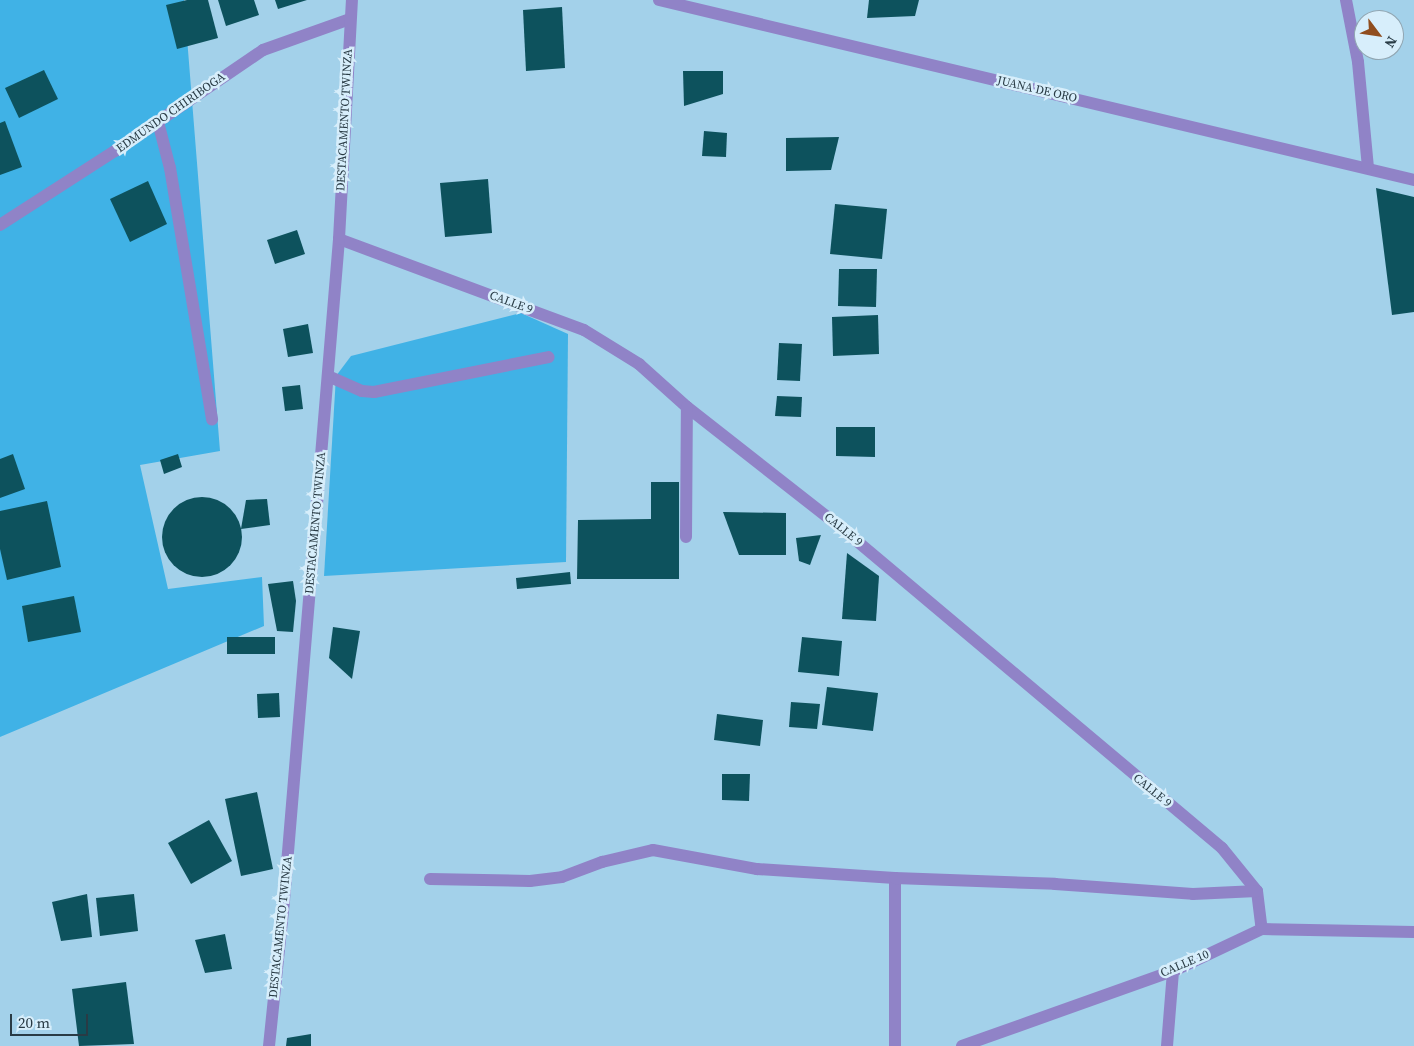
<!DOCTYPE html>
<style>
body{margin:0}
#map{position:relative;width:1414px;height:1046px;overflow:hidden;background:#a3d1ea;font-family:"Source Serif 4",serif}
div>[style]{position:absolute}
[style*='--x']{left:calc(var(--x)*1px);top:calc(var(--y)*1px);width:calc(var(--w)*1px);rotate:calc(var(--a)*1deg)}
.green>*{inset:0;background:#40b2e6}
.building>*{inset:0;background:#0d525d}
.round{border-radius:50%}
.minor>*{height:12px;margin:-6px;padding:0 6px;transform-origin:6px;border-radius:6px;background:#9083c7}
span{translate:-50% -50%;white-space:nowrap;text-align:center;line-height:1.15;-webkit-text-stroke:5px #d7eefb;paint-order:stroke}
.street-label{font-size:12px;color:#293b45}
.north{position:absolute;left:1354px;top:10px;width:50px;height:50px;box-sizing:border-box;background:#d7eefb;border:1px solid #91a6b2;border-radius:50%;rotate:121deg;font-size:14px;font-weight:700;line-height:20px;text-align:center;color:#293b45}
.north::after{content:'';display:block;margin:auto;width:18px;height:22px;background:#904d1e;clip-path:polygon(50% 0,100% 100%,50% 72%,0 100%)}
.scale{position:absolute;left:10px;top:1014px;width:78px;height:22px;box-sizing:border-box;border:2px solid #293b45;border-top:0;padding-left:6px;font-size:15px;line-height:18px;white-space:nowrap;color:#293b45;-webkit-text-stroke:4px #d7eefb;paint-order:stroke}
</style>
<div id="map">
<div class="green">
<div style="clip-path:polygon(0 0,184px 0,220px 451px,140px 465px,168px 589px,262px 577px,264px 626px,0 737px)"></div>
<div style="clip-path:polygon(521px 313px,568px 334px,566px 562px,324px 576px,336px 376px,351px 356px)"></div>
</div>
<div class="building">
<div style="clip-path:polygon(187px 0,208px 0,218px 38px,177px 49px,166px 5px)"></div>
<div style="clip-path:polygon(218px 0,254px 0,259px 15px,226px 26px)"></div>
<div style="clip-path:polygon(275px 0,307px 0,278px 9px)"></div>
<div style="clip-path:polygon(869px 0,919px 0,915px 16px,867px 18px)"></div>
<div style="clip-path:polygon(562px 7px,565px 68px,526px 71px,523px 10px)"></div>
<div style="clip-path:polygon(44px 70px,58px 99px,19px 118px,5px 88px)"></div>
<div style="clip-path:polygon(683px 71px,723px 71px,723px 94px,684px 106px)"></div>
<div style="clip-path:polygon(5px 121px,22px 167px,0 175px,0 123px)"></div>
<div style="clip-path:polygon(704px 131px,727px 133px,726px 157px,702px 156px)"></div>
<div style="clip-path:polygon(839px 137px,831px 170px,786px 171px,786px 138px)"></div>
<div style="clip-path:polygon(488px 179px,492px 233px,445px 237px,440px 183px)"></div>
<div style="clip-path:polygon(148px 181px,167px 224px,130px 242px,110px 199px)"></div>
<div style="clip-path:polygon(1376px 188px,1414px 197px,1414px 312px,1392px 315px)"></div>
<div style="clip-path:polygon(835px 204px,887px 209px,882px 259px,830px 254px)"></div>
<div style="clip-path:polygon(297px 230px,305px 254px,275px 264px,267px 240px)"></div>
<div style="clip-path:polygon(839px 269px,877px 269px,876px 307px,838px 306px)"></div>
<div style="clip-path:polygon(878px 315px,879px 354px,833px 356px,832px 317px)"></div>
<div style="clip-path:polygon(308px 324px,313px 353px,288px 357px,283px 329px)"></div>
<div style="clip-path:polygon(779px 343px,802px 344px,800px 381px,777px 380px)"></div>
<div style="clip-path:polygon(300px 385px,303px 409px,285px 411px,282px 387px)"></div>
<div style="clip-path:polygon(777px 396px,802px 397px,801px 417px,775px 416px)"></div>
<div style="clip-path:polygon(836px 427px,875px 427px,875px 457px,836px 456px)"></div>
<div style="clip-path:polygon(13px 454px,25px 489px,0 498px,0 459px)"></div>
<div style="clip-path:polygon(178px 454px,182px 467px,164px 474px,160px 460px)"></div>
<div style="clip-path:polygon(651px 482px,679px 482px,679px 579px,577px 579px,578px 520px,651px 519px)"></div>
<div class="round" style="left:162px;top:497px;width:80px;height:80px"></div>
<div style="clip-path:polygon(267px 499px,270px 525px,241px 529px,246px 500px)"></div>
<div style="clip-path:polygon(47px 501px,61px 567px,7px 580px,0 549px,0 511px)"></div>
<div style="clip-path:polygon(723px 512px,786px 513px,786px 555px,739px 555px)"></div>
<div style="clip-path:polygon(821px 535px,810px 565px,799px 561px,796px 538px)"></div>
<div style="clip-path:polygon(847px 553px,879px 576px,876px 621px,842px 619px)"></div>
<div style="clip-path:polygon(570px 572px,571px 584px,517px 589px,516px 578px)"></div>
<div style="clip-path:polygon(293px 581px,296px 601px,293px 632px,277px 631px,268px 584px)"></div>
<div style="clip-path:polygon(74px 596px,81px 632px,28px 642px,22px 606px)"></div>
<div style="clip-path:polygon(333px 627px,360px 631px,352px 679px,329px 658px)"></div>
<div style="clip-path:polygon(227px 637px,275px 637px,275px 654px,227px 654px)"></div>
<div style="clip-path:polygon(802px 637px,842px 641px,839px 676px,798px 672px)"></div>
<div style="clip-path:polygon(827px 687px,878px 693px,873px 731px,822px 725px)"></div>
<div style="clip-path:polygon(279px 693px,280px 717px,258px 718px,257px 694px)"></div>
<div style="clip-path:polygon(791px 702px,820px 704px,817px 729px,789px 727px)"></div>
<div style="clip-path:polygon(717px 714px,763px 720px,760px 746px,714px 740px)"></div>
<div style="clip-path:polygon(722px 774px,750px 774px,749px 801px,722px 800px)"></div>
<div style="clip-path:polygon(257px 792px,273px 869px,241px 876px,225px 799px)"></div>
<div style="clip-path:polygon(209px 820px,232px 861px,191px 884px,168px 843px)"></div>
<div style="clip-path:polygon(87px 894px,92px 937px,61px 941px,52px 902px)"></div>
<div style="clip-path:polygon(134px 894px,138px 931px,100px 936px,96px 898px)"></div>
<div style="clip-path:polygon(225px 934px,232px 969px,205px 973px,195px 940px)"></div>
<div style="clip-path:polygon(126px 982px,134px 1044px,79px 1046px,72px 989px)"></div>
<div style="clip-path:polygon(311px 1034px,311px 1046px,286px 1046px,287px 1038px)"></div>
</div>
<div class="minor">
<div style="--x:659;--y:0;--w:776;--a:13.41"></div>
<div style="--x:1346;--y:0;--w:63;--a:79"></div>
<div style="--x:1358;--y:62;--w:105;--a:84.6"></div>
<div style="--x:158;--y:122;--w:48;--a:75.4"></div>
<div style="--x:170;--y:168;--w:255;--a:80.5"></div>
<div style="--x:0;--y:225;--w:137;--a:-32.8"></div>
<div style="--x:115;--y:151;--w:179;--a:-34.3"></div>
<div style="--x:263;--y:50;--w:92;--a:-19.6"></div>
<div style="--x:339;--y:239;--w:261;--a:20.4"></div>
<div style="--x:584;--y:330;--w:65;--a:31.7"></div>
<div style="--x:639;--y:364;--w:64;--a:41.9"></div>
<div style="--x:687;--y:407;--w:193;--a:38.1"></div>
<div style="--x:839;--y:526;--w:500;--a:40.05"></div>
<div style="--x:1222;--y:848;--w:55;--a:50.9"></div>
<div style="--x:1257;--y:891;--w:38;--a:83"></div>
<div style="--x:328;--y:376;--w:37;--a:24"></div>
<div style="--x:362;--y:391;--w:12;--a:5"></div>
<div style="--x:374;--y:392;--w:178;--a:-11.3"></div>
<div style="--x:686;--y:537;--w:130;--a:-89.6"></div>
<div style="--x:895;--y:878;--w:168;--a:90"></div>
<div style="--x:430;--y:879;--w:100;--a:1.1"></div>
<div style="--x:530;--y:881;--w:32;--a:-7"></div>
<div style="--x:562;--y:877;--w:43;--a:-20.6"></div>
<div style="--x:602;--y:862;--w:52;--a:-13.2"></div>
<div style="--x:653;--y:850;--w:106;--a:10.4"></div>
<div style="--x:757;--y:869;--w:138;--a:3.7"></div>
<div style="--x:895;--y:878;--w:160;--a:2.1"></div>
<div style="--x:1055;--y:884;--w:138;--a:4.1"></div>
<div style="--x:1193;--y:894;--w:64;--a:-2.7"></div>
<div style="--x:269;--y:1046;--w:147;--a:-84.1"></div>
<div style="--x:284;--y:900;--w:663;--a:-85.24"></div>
<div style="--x:339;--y:239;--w:239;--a:-86.9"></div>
<div style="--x:962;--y:1046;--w:224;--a:-19.6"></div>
<div style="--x:1173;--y:971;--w:98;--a:-25.3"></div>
<div style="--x:1262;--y:929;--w:152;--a:1.1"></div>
<div style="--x:1167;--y:1046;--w:75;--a:-85.4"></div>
</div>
<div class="street-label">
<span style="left:1037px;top:90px;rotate:13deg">JUANA DE ORO</span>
<span style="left:171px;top:113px;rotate:-35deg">EDMUNDO CHIRIBOGA</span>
<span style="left:345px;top:120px;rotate:-87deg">DESTACAMENTO TWINZA</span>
<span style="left:511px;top:303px;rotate:20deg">CALLE 9</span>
<span style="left:316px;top:523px;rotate:-85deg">DESTACAMENTO TWINZA</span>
<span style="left:843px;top:530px;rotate:39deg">CALLE 9</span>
<span style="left:1152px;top:791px;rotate:39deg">CALLE 9</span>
<span style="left:281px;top:927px;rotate:-84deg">DESTACAMENTO TWINZA</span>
<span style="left:1185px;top:964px;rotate:-23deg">CALLE 10</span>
</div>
<div class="north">N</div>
<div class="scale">20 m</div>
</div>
